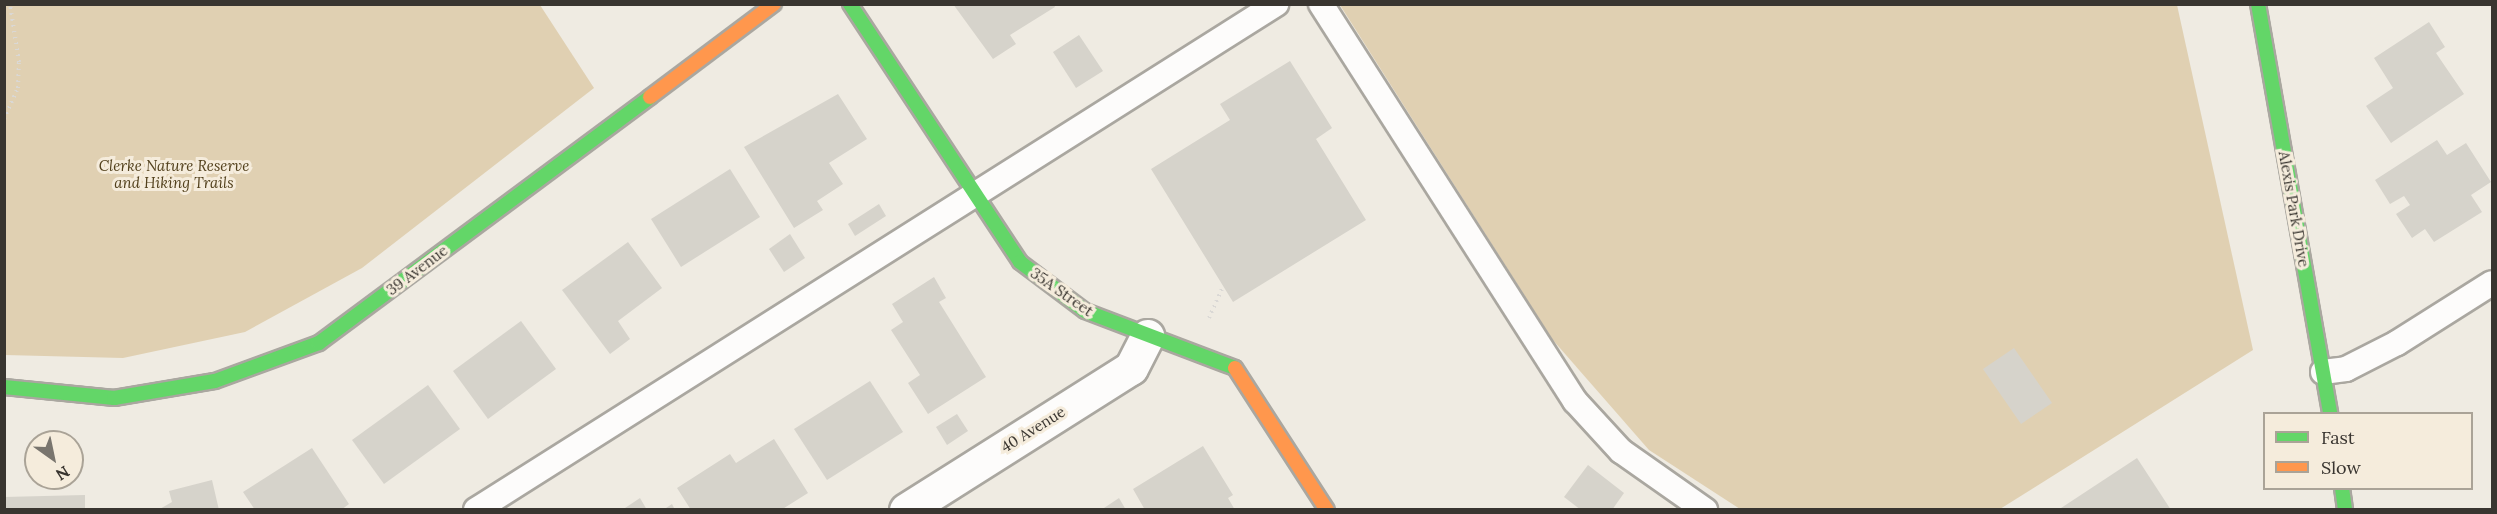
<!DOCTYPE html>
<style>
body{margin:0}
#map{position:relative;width:2497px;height:514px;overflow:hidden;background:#efebe2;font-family:Lora,serif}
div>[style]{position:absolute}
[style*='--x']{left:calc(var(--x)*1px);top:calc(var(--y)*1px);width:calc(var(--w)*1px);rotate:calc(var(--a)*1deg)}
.green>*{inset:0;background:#e0d0b2}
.building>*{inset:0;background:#d6d3cb}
.path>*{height:4px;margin-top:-2px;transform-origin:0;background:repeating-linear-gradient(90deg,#dad8d5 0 1.5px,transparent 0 6px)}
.roads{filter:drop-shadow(2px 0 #aaa7a0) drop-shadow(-2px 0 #aaa7a0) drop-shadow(0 2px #aaa7a0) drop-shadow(0 -2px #aaa7a0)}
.lane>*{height:24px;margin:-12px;padding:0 12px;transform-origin:12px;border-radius:12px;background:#fdfcfb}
.street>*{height:33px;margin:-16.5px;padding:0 16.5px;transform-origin:16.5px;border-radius:16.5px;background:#fdfcfb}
.fast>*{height:14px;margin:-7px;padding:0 7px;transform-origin:7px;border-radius:7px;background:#63d668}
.slow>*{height:14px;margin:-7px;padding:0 7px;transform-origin:7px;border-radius:7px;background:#ff974d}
span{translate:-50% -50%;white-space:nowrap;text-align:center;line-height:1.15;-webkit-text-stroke:6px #f5ecdc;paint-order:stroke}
.park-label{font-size:15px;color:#52401c;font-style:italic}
.street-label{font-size:15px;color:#393530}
.frame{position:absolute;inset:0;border:6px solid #393530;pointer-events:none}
.legend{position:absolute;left:2263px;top:412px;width:210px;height:78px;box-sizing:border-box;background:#f5ecdc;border:2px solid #aaa397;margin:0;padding:8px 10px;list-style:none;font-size:18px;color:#393530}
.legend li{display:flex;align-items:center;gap:12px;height:30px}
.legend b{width:30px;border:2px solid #aaa397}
.north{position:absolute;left:24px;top:430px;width:60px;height:60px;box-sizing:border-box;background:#f5ecdc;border:2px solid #aaa397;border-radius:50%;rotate:147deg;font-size:16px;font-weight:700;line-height:24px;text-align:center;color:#393530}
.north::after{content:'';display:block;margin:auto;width:21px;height:27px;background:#79756e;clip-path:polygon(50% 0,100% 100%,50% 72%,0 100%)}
</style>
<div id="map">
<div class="green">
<div style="clip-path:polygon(4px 5px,540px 5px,594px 88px,362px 268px,245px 332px,123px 358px,5px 355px)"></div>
<div style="clip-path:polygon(1340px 5px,2177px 5px,2253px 350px,2000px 509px,1740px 509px,1649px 450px,1552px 339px)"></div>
</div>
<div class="building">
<div style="clip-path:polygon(953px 4px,1054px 4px,1055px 7px,1010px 35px,1016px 44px,993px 59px)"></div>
<div style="clip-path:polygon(2429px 22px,2445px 47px,2436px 53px,2464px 94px,2391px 143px,2366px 106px,2393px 88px,2374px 58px)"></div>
<div style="clip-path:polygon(1079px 35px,1103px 71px,1076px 88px,1053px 52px)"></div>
<div style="clip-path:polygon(1290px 61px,1332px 128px,1316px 139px,1366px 220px,1233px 302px,1151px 169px,1230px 120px,1220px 104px)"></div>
<div style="clip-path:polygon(838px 94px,867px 139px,829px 163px,843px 184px,817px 201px,823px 210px,794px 228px,744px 147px)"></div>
<div style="clip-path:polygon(2437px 140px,2447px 155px,2466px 143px,2491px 182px,2471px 195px,2482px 212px,2434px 242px,2425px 229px,2412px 238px,2396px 214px,2410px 205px,2404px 196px,2390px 204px,2375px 180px)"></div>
<div style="clip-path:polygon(730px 169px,760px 217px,681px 267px,651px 219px)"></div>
<div style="clip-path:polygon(879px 204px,886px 216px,855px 236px,848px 224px)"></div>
<div style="clip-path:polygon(790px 234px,805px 258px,784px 272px,769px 249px)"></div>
<div style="clip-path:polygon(628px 242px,662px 288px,618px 321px,630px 339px,610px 354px,562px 290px)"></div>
<div style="clip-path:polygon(934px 277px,946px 298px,939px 302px,986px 377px,928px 414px,908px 383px,920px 375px,891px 330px,903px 322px,892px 304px)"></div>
<div style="clip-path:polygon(521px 321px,556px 369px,488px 419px,453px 371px)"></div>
<div style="clip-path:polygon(2014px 348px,2052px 403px,2021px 424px,1983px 369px)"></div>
<div style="clip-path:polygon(870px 381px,903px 432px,827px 480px,794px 429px)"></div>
<div style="clip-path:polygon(428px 385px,460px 429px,384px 484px,352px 440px)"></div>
<div style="clip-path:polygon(957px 414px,968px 431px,947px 445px,936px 427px)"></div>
<div style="clip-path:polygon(774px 439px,808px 493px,781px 510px,691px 510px,677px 488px,730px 454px,736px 463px)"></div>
<div style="clip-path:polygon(1203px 446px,1233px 495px,1228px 498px,1235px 510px,1145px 510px,1133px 489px)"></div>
<div style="clip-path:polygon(312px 448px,349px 504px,341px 510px,255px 510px,243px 492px)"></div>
<div style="clip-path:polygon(2137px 458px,2171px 510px,2058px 510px)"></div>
<div style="clip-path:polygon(1588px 465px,1624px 493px,1612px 510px,1581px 510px,1564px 497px)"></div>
<div style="clip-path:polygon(212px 480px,219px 510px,158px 510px,172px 502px,169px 491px)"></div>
<div style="clip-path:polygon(85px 495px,85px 510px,4px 510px,4px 497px)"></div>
<div style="clip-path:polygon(640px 498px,647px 510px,622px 510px)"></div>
<div style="clip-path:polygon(1119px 498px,1126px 510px,1101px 510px)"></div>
<div style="clip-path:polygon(672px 504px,675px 510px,663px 510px)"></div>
</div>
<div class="path">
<div style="--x:4;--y:119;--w:34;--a:-66"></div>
<div style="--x:18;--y:88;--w:26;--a:-88"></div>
<div style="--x:19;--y:62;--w:59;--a:-98.8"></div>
<div style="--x:1209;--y:318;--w:35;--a:-66"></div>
</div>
<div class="roads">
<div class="lane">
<div style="--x:1321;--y:4;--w:471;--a:57.4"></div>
<div style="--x:1575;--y:401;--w:68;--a:47.4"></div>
<div style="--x:1621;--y:451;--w:103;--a:35.1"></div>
<div style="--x:2323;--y:372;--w:23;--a:-7"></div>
<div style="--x:2346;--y:369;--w:57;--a:-27"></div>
<div style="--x:2397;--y:343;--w:112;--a:-32.3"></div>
<div style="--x:476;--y:510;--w:947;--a:-32.31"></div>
</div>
<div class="street">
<div style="--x:906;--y:510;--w:266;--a:-32.3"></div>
<div style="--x:1131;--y:368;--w:36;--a:-63"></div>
</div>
<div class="fast">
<div style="--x:850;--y:4;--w:309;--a:56.6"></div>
<div style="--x:1020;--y:262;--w:81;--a:37"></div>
<div style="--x:1085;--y:311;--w:160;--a:20.8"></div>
<div style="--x:2258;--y:4;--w:416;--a:80"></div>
<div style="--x:4;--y:387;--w:111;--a:5.7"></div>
<div style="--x:114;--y:398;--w:102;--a:-9.6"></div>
<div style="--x:215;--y:381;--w:111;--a:-20.1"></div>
<div style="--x:319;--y:343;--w:412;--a:-36.6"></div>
<div style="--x:2342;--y:488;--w:22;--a:82"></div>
</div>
<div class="slow">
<div style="--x:650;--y:97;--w:155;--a:-36.9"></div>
<div style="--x:1235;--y:368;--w:169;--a:57.1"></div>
</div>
</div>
<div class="park-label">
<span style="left:174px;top:174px">Clerke Nature Reserve<br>and Hiking Trails</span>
</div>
<div class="street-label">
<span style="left:2294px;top:209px;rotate:80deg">Alexis Park Drive</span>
<span style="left:417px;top:270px;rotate:-37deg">39 Avenue</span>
<span style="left:1062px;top:292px;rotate:35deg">35A Street</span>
<span style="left:1033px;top:429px;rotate:-32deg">40 Avenue</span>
</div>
<div class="frame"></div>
<ul class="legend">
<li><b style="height:8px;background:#63d668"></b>Fast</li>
<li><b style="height:8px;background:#ff974d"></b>Slow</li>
</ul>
<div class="north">N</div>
</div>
